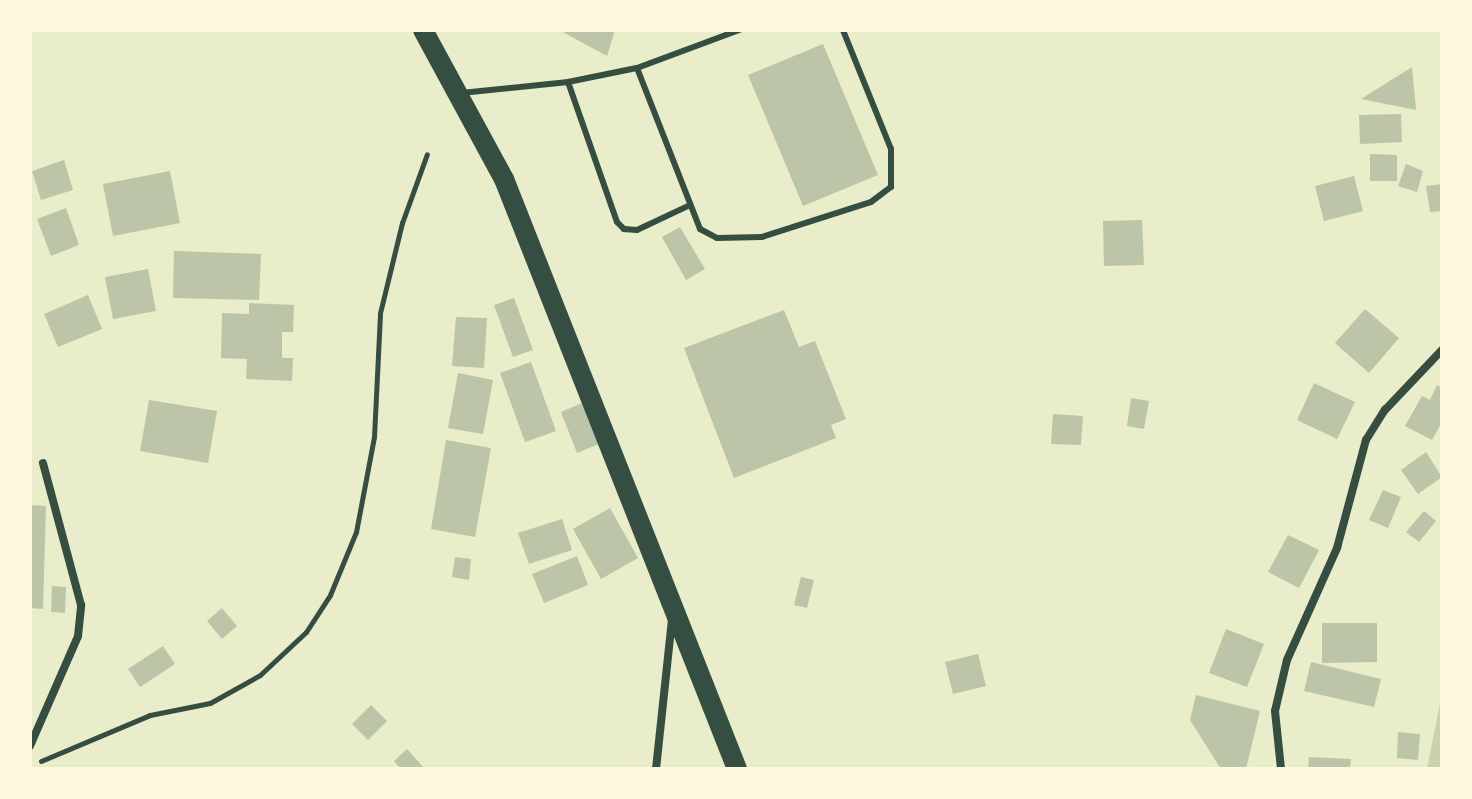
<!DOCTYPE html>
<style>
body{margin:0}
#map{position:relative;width:1472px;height:799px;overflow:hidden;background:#e9edc9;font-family:"Libre Baskerville",serif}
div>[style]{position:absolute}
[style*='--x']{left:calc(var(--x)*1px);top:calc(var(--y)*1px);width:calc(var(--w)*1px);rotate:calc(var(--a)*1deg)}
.green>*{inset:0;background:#cad2ad}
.building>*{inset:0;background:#bcc5a7}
.path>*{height:5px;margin:-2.5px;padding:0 2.5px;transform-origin:2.5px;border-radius:2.5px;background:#344e41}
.service>*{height:6px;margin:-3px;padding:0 3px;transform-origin:3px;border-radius:3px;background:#344e41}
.minor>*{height:8px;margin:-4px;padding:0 4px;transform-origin:4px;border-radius:4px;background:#344e41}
.primary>*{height:20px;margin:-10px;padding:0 10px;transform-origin:10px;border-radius:10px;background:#344e41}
span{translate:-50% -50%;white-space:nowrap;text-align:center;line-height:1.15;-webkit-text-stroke:8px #fefae0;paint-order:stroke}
.frame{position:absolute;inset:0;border:32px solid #fefae0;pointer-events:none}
</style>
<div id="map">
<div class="green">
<div style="clip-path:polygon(1442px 693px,1442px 769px,1427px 769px)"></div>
</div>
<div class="building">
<div style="clip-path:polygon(559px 30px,615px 30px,607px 56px)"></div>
<div style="clip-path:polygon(823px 44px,878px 175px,803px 206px,748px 75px)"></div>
<div style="clip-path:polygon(1412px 67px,1416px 110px,1361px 99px)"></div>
<div style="clip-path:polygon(1401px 114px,1402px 142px,1360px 144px,1359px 115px)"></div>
<div style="clip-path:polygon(1370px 154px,1397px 155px,1397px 181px,1370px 181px)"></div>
<div style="clip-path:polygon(64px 160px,73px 190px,41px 200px,32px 171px)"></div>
<div style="clip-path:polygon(1406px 164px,1423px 171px,1417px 192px,1398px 186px)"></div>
<div style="clip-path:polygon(170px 171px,180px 223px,113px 236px,103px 184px)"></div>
<div style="clip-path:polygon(1354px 176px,1363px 211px,1324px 221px,1315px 186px)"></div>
<div style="clip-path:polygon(1442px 184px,1442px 211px,1430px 212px,1426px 186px)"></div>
<div style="clip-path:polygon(66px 208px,79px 245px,51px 256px,37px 219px)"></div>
<div style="clip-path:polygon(1142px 220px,1144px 265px,1104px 266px,1103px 221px)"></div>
<div style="clip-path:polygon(680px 227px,705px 269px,686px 280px,662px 237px)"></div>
<div style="clip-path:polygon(174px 251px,261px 254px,259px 300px,173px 298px)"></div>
<div style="clip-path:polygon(148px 269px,156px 311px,113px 319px,105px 277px)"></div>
<div style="clip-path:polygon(88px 295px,102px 329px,58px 347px,44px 314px)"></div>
<div style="clip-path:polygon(514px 298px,533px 350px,513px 357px,494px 305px)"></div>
<div style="clip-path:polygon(249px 303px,294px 305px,293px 332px,282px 332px,282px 358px,293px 358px,292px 381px,246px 379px,247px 359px,221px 358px,222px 313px,249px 314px)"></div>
<div style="clip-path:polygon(1365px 309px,1399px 338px,1369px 373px,1335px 343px)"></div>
<div style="clip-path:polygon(784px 310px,799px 347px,815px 341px,846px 419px,831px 425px,836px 438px,734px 478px,684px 348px)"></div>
<div style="clip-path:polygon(456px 317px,487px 318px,484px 368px,452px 366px)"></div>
<div style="clip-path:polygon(531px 362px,556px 431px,525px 442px,500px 373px)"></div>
<div style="clip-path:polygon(458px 373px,493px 380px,483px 434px,448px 428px)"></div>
<div style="clip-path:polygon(1314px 383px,1355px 402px,1337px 439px,1297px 420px)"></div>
<div style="clip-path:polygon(1437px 385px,1442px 388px,1442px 422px,1432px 440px,1405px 426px,1422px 396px,1430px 400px)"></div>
<div style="clip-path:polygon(1131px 398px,1149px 401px,1144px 429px,1127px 426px)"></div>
<div style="clip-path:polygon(149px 400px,217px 411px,208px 463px,140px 451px)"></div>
<div style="clip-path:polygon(582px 403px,599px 444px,577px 453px,561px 412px)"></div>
<div style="clip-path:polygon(1053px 414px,1083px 416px,1081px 445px,1051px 444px)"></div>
<div style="clip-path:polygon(446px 440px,491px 448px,475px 537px,431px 529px)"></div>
<div style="clip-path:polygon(1426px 452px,1442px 477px,1418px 494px,1401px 470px)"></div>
<div style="clip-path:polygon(1383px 490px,1401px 497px,1388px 528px,1369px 520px)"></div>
<div style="clip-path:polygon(30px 505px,46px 506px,43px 609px,30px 608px)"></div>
<div style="clip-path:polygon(610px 508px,638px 558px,601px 579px,573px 529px)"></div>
<div style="clip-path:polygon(1424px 511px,1436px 521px,1419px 542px,1406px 532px)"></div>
<div style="clip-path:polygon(562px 519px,572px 550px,529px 564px,518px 533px)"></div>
<div style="clip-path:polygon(1288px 535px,1319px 550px,1299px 588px,1268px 572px)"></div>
<div style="clip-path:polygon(577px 556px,588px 585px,544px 603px,532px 574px)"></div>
<div style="clip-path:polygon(455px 557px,471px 559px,469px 580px,452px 577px)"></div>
<div style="clip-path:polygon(801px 577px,814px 580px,807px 608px,794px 605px)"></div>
<div style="clip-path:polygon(52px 586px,66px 587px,65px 613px,51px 612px)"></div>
<div style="clip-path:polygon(222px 608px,237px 626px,222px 639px,207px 621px)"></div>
<div style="clip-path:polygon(1322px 623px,1377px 623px,1377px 662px,1322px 663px)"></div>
<div style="clip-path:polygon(1226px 629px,1264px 644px,1247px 687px,1209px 673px)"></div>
<div style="clip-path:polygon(163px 646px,175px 664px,140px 687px,128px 669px)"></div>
<div style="clip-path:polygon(978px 654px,986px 686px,953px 694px,945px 662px)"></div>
<div style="clip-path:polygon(1311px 662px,1381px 679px,1374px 707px,1304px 691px)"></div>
<div style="clip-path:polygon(1196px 695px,1260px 711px,1246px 769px,1221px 769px,1190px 720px)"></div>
<div style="clip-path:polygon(371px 705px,387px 721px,368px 740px,352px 724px)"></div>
<div style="clip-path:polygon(1398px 732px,1420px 734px,1418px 760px,1397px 758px)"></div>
<div style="clip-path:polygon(407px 749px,425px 769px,401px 769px,394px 761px)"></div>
<div style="clip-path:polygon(1309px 757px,1351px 759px,1350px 769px,1308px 769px)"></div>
</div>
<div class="path">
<div style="--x:41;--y:761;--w:118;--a:-22.9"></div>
<div style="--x:150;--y:715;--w:61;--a:-11.3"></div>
<div style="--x:210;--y:703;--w:57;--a:-29.2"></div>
<div style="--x:260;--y:675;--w:63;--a:-43.1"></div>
<div style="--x:306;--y:632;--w:44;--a:-57"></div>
<div style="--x:330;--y:595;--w:68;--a:-67.6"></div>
<div style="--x:356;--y:532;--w:97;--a:-79.3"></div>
<div style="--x:374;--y:437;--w:124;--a:-87.2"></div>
<div style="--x:380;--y:313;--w:93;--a:-76.3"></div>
<div style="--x:402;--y:223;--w:73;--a:-70.1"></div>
</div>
<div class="service">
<div style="--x:637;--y:68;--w:173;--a:68.6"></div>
<div style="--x:700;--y:229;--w:19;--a:28"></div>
<div style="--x:717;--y:238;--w:45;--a:-1.3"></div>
<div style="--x:762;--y:237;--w:114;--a:-17.8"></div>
<div style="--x:871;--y:202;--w:25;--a:-37"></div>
<div style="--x:891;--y:187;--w:38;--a:-90"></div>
<div style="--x:891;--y:149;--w:128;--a:-112"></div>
<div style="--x:568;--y:82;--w:148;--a:70.7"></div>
<div style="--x:617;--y:222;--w:10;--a:45"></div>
<div style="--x:624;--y:229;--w:13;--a:4"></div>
<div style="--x:637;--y:230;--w:56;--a:-25.2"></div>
<div style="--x:461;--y:93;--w:108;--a:-5.9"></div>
<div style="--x:568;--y:82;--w:70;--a:-11.5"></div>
<div style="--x:637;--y:68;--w:109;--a:-20.4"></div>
</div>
<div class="minor">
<div style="--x:30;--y:746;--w:120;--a:-66.4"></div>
<div style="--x:78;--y:636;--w:31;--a:-84"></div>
<div style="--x:81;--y:605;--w:147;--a:-105"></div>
<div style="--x:656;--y:769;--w:151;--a:-83.9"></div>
<div style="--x:1281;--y:769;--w:58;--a:-95.9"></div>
<div style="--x:1275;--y:711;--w:52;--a:-76.8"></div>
<div style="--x:1287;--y:660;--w:123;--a:-65.9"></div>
<div style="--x:1337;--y:548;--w:112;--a:-75"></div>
<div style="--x:1366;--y:440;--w:36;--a:-58"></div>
<div style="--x:1385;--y:410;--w:83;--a:-46.5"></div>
</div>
<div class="primary">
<div style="--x:423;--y:30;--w:170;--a:61.5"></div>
<div style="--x:504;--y:179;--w:634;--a:68.45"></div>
</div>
<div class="frame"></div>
</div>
